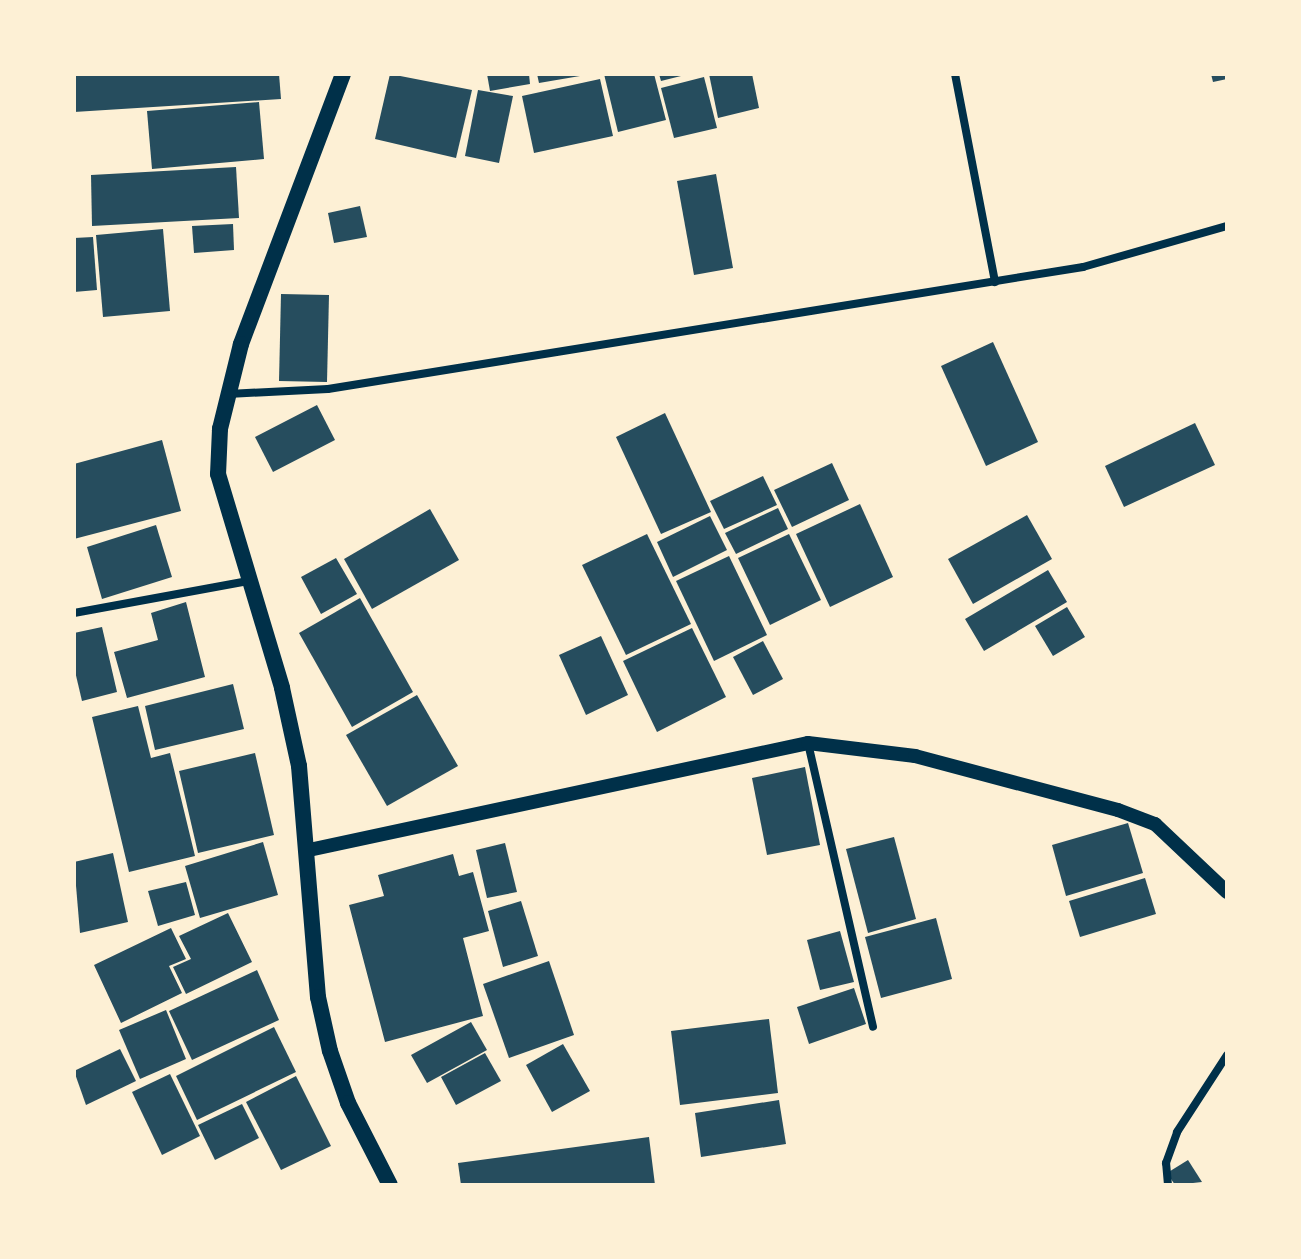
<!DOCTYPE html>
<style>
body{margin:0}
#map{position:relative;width:1301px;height:1259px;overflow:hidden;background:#fdf0d5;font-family:"Open Sans",sans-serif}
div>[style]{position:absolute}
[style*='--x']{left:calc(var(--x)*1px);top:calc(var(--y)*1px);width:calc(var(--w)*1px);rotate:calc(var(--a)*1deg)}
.building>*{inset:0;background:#264d5e}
.minor>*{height:8px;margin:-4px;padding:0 4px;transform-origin:4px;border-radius:4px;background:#003049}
.tertiary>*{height:14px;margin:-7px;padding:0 7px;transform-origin:7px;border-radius:7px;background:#003049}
.secondary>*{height:16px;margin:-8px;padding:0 8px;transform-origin:8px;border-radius:8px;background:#003049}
span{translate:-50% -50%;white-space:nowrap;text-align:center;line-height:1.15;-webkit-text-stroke:6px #fdf0d5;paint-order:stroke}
.frame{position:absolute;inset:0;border:76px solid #fdf0d5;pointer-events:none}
</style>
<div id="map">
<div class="building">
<div style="clip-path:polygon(74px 74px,279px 74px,281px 99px,74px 112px)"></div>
<div style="clip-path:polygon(390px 74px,472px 90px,456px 158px,375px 139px)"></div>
<div style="clip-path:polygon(487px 74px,529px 74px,530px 84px,490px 91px)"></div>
<div style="clip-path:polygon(537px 74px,580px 74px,580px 76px,539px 83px)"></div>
<div style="clip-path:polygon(604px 74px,654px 74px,666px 120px,618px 132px)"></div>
<div style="clip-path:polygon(659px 74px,685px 74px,685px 75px,661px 81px)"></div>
<div style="clip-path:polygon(709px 74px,752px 74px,759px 108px,718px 118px)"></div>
<div style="clip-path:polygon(1211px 74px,1227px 74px,1227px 79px,1213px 82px)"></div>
<div style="clip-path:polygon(704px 77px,717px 128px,674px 138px,661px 88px)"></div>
<div style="clip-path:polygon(600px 79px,613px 136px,534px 153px,522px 96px)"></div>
<div style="clip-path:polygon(478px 90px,513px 96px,499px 163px,465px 156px)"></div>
<div style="clip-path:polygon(259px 102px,264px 159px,152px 169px,147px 111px)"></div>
<div style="clip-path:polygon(236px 167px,239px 218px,92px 226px,91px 175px)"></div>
<div style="clip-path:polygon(716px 174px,733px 268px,694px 275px,677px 181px)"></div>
<div style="clip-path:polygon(360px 206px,367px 237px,334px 243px,328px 213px)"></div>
<div style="clip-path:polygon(233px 224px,234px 250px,194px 253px,192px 226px)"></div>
<div style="clip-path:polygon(163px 229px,170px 311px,103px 317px,96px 235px)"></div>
<div style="clip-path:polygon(93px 237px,97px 290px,74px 292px,74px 238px)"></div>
<div style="clip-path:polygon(281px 294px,329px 295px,327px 382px,279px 381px)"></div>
<div style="clip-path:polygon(993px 342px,1038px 442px,986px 466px,941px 366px)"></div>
<div style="clip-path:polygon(317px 405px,335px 440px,273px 472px,255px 437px)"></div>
<div style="clip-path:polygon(665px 413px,711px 512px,661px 534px,616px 437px)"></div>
<div style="clip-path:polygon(1195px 423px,1215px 465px,1124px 507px,1105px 466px)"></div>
<div style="clip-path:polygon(162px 440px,181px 511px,74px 539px,74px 464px)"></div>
<div style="clip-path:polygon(832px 463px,849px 500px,792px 527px,774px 490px)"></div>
<div style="clip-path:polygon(763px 476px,777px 505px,724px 529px,710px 501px)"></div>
<div style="clip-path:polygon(860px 504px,893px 577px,830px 607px,796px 534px)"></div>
<div style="clip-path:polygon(778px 508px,788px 529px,736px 554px,725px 533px)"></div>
<div style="clip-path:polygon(430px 509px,459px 560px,372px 609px,344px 559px)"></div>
<div style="clip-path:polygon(1027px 515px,1052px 559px,973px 604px,948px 559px)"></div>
<div style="clip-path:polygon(710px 516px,727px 550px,673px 577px,657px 542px)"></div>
<div style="clip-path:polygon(156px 525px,172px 577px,102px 599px,87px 547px)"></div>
<div style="clip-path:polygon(647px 534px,691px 624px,626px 655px,582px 565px)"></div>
<div style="clip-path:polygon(789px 534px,821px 600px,770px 625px,738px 558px)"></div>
<div style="clip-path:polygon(729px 556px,767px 635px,714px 661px,676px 581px)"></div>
<div style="clip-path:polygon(336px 558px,357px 594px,321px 614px,301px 577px)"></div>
<div style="clip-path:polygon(1048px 570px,1067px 602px,984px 651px,965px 619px)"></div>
<div style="clip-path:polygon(360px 598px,413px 692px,352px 727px,299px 633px)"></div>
<div style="clip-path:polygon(186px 602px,205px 677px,127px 698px,114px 652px,158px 640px,151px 613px)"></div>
<div style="clip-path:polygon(1067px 607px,1085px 637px,1053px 656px,1035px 626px)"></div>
<div style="clip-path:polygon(102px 627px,117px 692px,82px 701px,74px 667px,74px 633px)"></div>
<div style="clip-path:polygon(692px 628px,726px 697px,657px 732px,623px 661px)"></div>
<div style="clip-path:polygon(601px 636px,628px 695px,586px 715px,559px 655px)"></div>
<div style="clip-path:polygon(763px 641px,783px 679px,753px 695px,733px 657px)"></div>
<div style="clip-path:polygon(233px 684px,244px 729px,155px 750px,145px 706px)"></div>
<div style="clip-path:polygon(417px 695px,458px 766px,387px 806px,346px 735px)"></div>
<div style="clip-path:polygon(138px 706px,151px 758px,170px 753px,195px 856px,129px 872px,92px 717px)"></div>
<div style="clip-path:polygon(255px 753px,274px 835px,198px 853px,179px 771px)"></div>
<div style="clip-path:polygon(805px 767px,820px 845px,767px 855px,752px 778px)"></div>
<div style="clip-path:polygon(1128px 823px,1143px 873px,1066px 896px,1052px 845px)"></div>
<div style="clip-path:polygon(894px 837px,916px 919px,868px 933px,846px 849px)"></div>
<div style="clip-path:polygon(263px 842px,278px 895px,200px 918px,185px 866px)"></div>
<div style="clip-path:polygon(505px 843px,517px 892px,487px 898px,476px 850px)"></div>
<div style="clip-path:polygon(113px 853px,128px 922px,80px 933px,74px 862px)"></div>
<div style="clip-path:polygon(453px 854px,459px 876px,473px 872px,489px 931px,463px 938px,483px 1016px,385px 1042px,349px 905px,384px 896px,378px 875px)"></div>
<div style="clip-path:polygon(1145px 878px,1156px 914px,1080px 937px,1069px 901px)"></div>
<div style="clip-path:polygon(186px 882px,195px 915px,158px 926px,148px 891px)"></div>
<div style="clip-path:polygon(521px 901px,538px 956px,503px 967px,488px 911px)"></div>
<div style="clip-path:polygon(228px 913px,252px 962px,186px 994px,173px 967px,191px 959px,179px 936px)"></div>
<div style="clip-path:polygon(936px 918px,952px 979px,881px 998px,865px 937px)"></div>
<div style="clip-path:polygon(171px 928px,186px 959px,169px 966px,182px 993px,121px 1023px,94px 965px)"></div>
<div style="clip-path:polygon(840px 931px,854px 982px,820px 990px,807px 940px)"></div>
<div style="clip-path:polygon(549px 961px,574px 1035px,509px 1058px,483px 984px)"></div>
<div style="clip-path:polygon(257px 970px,279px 1020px,192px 1060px,169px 1011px)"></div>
<div style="clip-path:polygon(854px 988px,866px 1024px,809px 1044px,797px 1007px)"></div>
<div style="clip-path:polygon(166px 1010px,186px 1059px,140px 1079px,119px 1030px)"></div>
<div style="clip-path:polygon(769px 1019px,778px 1093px,680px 1105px,671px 1031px)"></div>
<div style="clip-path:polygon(471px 1022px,487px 1050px,427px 1083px,411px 1055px)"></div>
<div style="clip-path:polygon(274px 1027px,296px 1072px,197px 1120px,176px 1076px)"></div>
<div style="clip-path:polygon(563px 1044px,590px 1091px,552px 1112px,526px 1065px)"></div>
<div style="clip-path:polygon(120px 1049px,136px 1081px,86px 1105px,74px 1071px)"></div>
<div style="clip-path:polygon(485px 1053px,501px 1081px,456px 1105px,441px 1077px)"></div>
<div style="clip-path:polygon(170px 1074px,200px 1136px,162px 1155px,132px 1092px)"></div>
<div style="clip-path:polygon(296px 1076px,331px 1146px,281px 1170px,246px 1102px)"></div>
<div style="clip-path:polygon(779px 1100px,786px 1144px,701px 1157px,695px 1113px)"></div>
<div style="clip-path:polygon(242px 1104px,259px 1138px,215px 1160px,198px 1125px)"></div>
<div style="clip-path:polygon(649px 1137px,655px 1185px,461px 1185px,458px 1163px)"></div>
<div style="clip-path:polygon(1188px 1160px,1202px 1182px,1175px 1185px,1167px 1173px)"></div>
</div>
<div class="minor">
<div style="--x:955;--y:74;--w:212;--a:79.1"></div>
<div style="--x:228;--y:394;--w:100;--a:-2.9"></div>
<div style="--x:328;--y:389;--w:765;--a:-9.18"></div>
<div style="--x:1083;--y:267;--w:150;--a:-15.9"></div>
<div style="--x:74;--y:613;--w:177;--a:-10.4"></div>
<div style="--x:808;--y:743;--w:291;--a:77.1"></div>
<div style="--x:1168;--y:1185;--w:22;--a:-95"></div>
<div style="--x:1166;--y:1163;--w:33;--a:-70"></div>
<div style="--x:1177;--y:1132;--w:92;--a:-57"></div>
</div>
<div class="tertiary">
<div style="--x:309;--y:850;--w:510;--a:-12.1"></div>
<div style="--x:808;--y:743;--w:108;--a:6.9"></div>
<div style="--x:915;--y:756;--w:210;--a:14.9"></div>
<div style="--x:1118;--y:810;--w:40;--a:21"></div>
<div style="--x:1155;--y:824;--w:99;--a:43.4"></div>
</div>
<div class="secondary">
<div style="--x:343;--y:74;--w:289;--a:110.7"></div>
<div style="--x:241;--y:344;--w:88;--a:103.9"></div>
<div style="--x:220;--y:429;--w:45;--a:92.5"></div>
<div style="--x:218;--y:474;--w:223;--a:73.3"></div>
<div style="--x:282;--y:688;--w:80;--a:77.7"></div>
<div style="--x:299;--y:766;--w:232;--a:85.3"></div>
<div style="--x:318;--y:997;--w:55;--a:77.5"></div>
<div style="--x:330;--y:1051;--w:55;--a:70.9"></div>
<div style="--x:348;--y:1103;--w:92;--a:62.9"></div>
</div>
<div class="frame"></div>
</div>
